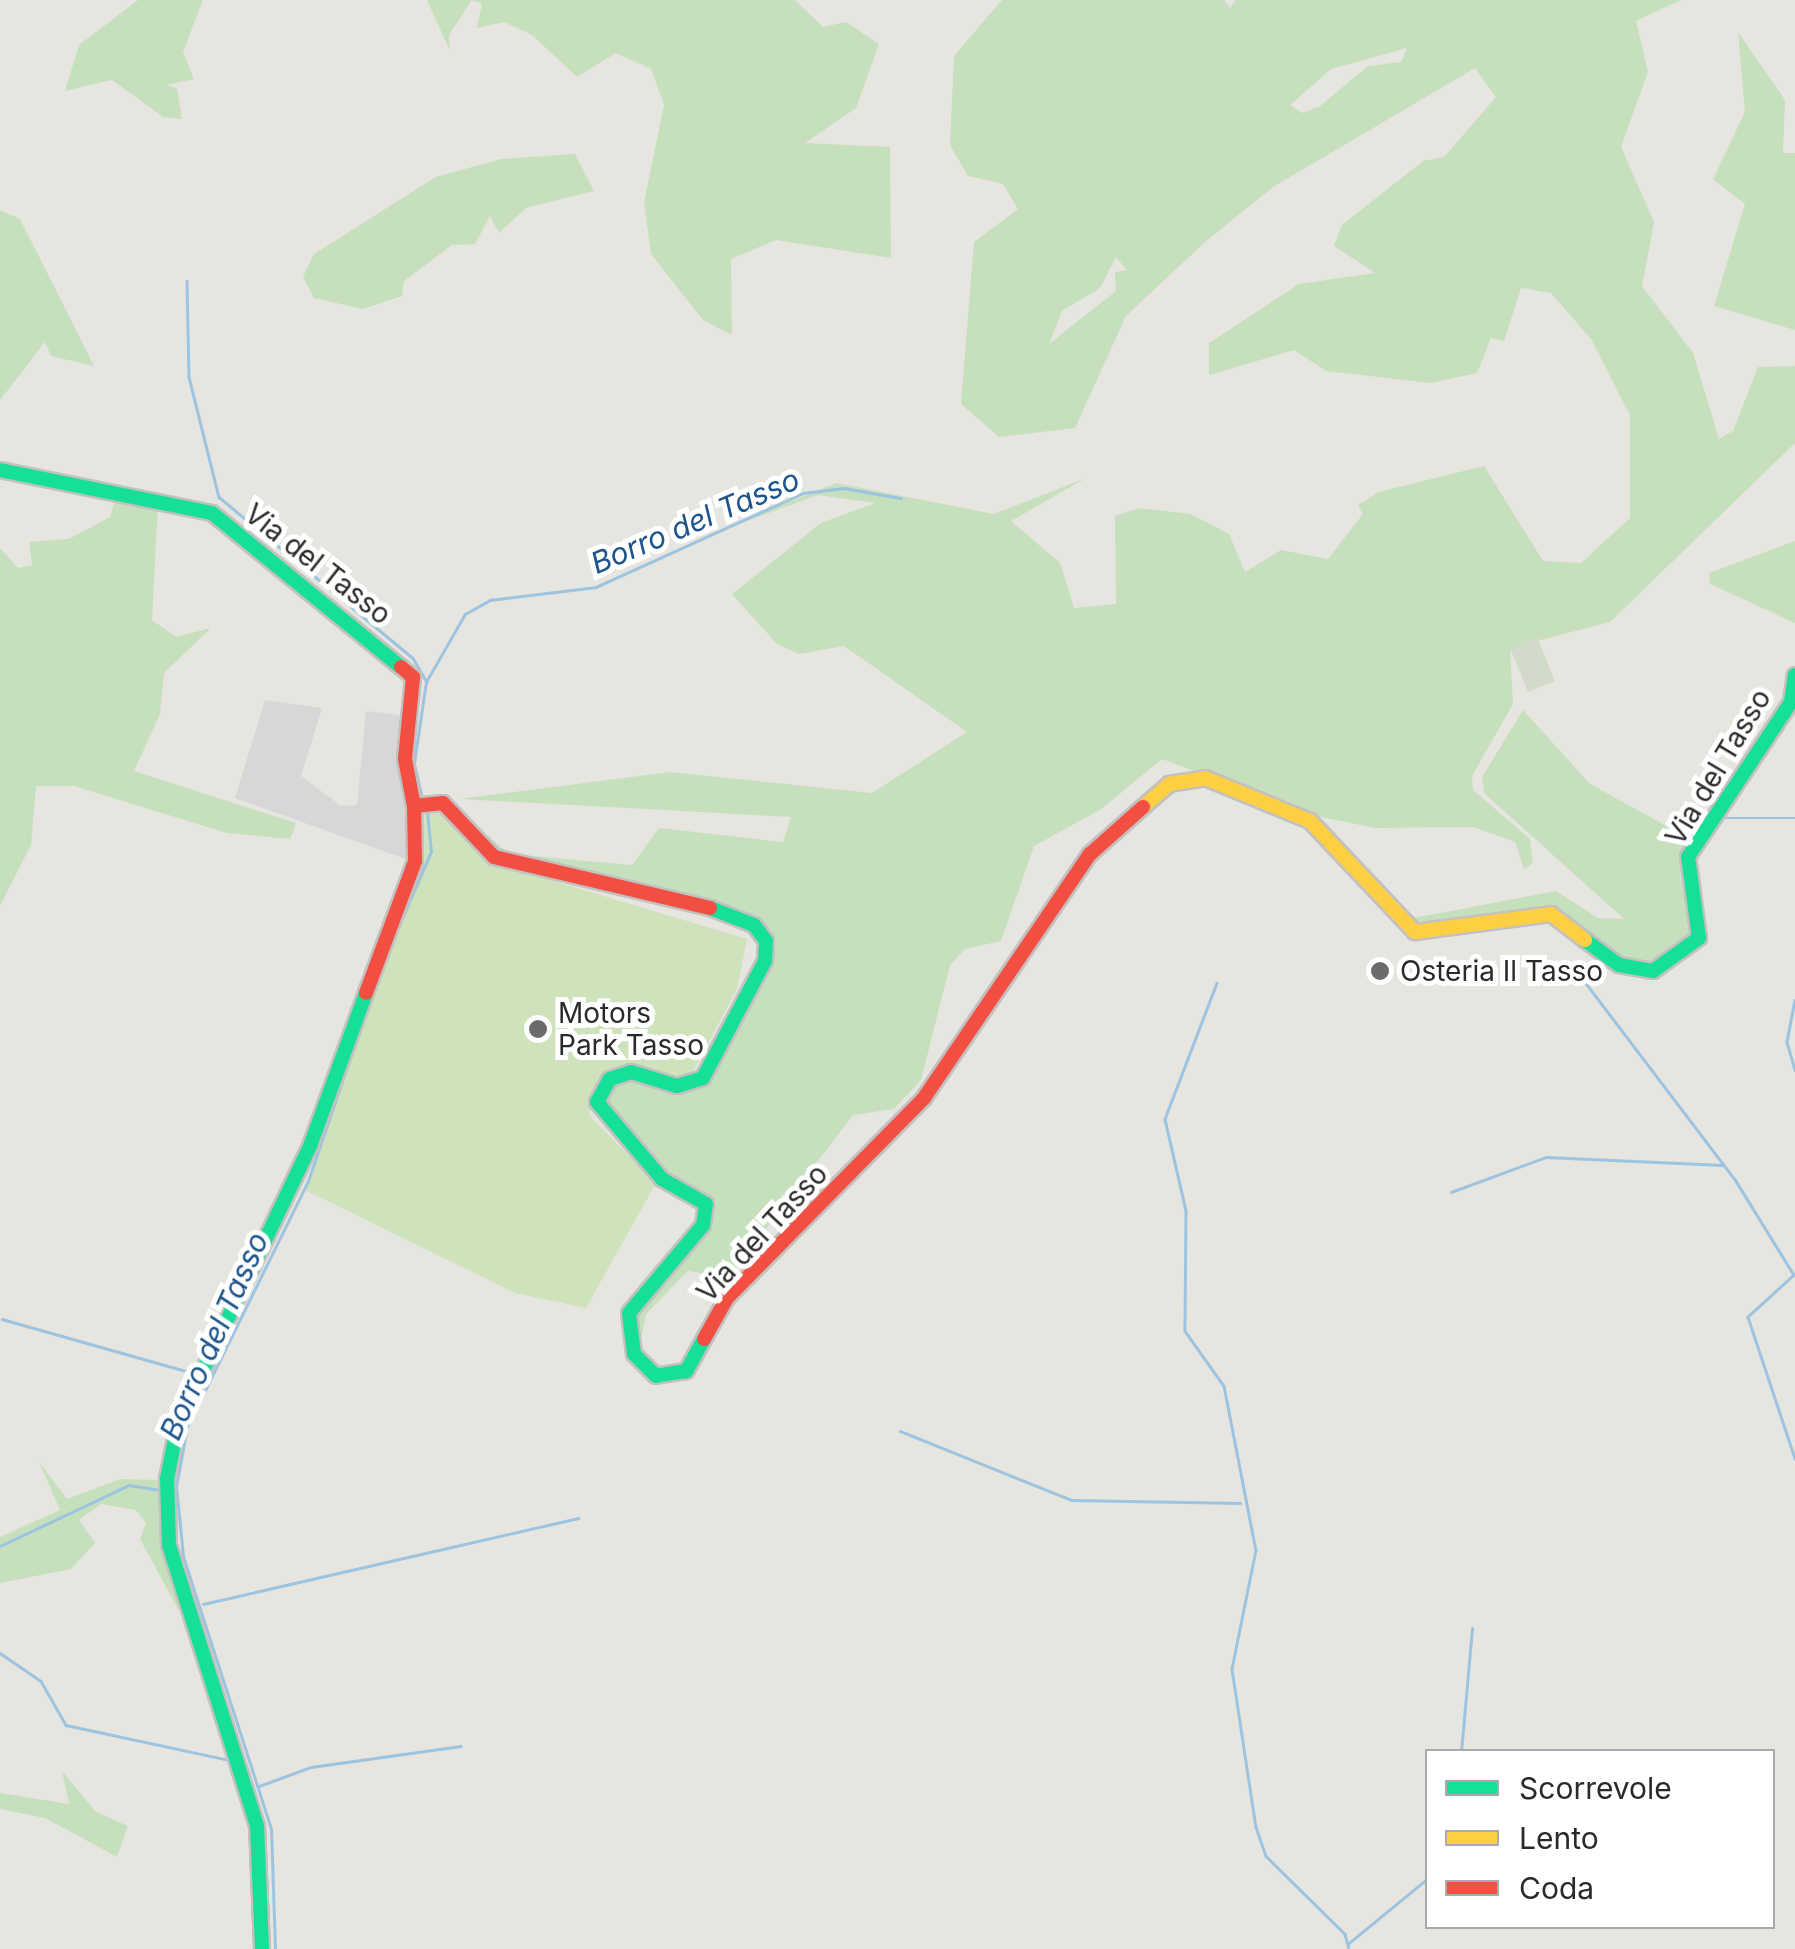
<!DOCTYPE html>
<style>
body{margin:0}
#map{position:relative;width:1795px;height:1949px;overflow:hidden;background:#e7e5e0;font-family:Inter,sans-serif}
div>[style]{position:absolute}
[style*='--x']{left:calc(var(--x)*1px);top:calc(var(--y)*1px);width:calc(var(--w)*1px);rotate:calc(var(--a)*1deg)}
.industrial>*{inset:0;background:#d8d6d7}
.green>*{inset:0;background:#c6dfbd}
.cemetery>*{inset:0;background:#d2dbc9}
.pitch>*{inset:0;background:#cee3bb}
.stream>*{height:2.5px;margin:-1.25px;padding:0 1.25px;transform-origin:1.25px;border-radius:1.25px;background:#9cc4e0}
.roads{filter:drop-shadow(2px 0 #c2c1c0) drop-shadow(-2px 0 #c2c1c0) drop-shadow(0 2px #c2c1c0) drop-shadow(0 -2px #c2c1c0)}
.fast>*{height:14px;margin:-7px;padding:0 7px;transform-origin:7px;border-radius:7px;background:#16e098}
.slow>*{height:14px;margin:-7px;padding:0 7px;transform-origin:7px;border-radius:7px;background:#ffcf43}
.jam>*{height:14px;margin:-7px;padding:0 7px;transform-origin:7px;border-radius:7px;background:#f24e42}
.dots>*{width:28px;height:28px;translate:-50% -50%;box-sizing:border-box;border:5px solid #fff;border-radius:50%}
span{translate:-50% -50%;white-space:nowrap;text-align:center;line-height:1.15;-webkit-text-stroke:10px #fff;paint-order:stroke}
.street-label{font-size:28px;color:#2a2a2a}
.poi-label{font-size:28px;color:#2a2a2a}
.left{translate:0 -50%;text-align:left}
.water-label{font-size:30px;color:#1c548b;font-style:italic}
.legend{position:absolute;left:1425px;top:1749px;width:350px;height:180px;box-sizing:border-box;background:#fff;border:2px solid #aaa;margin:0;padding:12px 18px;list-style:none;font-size:30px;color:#2a2a2a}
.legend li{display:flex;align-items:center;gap:20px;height:50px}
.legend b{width:50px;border:2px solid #aaa}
</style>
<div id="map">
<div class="industrial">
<div style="clip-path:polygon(265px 700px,322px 708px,301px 776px,341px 806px,357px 805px,366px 711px,408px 716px,400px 760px,411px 861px,235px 798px)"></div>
</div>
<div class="green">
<div style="clip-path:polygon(138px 0,203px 0,183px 52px,194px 79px,165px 85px,177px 88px,182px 119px,163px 117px,112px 80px,65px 91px,79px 45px)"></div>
<div style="clip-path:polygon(427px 0,795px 0,823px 27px,846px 22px,879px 44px,856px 108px,805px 143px,890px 147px,891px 258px,776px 240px,731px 259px,732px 335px,703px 320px,651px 254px,644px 203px,664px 105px,651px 69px,616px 53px,577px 77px,532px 35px,504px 22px,477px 28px,482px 4px,472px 0,449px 35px,450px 51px)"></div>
<div style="clip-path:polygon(evenodd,1002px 0,1224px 0,1230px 8px,1236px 0,1681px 0,1636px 21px,1648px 72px,1621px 147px,1654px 222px,1642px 286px,1693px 353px,1719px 439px,1733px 431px,1758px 367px,1795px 366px,1795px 443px,1610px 622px,1510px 648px,1513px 704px,1472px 776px,1473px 790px,1530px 839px,1533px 863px,1524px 869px,1515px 842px,1474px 827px,1375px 828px,1316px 816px,1162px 759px,1100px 810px,1034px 846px,1001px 941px,965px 949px,950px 965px,921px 1080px,894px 1109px,853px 1115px,729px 1277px,688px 1271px,646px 1314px,638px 1352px,633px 1314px,711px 1216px,602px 1109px,612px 1083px,630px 1077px,706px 1080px,768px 962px,757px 921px,496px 853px,452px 805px,509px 854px,632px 865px,659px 828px,783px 842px,791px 817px,460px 799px,670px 772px,872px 793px,967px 732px,844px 646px,799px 654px,777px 644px,732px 594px,821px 523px,875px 503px,818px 495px,695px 540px,836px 483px,994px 514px,1086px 478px,1011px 521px,1060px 563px,1074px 608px,1116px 604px,1115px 516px,1139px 508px,1191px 514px,1229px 534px,1245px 572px,1281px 550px,1328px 559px,1363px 514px,1358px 505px,1379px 492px,1484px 466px,1543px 561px,1581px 563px,1630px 518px,1630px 415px,1591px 339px,1551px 293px,1521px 288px,1504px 341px,1491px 338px,1477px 373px,1431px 383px,1326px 371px,1294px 350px,1209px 375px,1209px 343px,1299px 284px,1375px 273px,1334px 246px,1342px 225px,1423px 161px,1444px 157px,1496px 97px,1475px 68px,1273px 187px,1204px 243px,1126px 316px,1075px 428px,999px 437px,961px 404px,974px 242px,1018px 209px,1003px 184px,968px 176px,950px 145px,954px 56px,1002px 0,1407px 48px,1401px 62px,1368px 66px,1320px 106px,1302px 113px,1290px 105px,1331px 69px,1407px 48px,1002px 0,1116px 257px,1127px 270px,1115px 272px,1116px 291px,1049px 344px,1062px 311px,1100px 288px,1116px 257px)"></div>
<div style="clip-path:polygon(1738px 32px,1785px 100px,1783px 153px,1795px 153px,1795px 330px,1714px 306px,1745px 204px,1713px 179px,1745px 112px)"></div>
<div style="clip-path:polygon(575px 154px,594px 191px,526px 208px,499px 233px,490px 216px,475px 244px,452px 245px,404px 281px,402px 296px,363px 309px,314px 298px,303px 277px,314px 254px,436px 177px,501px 159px)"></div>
<div style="clip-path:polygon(0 210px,20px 219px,94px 366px,51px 356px,45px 342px,0 400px)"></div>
<div style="clip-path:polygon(116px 496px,158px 504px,152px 620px,176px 637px,211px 628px,164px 673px,160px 714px,134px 771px,296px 823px,290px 839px,227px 833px,74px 786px,36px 786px,31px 845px,0 906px,0 548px,18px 568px,32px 565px,29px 542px,69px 539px,110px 517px)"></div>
<div style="clip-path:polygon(1795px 541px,1795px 623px,1710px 584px,1709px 573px)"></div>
<div style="clip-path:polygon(1523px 710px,1590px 784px,1692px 840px,1680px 876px,1695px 936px,1668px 962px,1633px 966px,1552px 910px,1416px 927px,1403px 920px,1556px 891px,1598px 918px,1624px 919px,1484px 793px,1482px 777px)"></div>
<div style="clip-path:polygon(39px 1462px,67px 1499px,120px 1479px,160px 1480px,162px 1545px,185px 1607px,178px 1609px,140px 1539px,146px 1523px,136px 1510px,101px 1504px,79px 1520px,95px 1543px,71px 1569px,0 1583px,0 1537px,60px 1510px)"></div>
<div style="clip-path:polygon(62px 1771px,96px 1812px,128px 1826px,117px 1857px,45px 1818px,0 1809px,0 1793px,69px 1804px)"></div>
</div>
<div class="cemetery">
<div style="clip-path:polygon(1537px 637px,1555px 681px,1528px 692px,1510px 648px)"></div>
</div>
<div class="pitch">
<div style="clip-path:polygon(439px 813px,484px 860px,747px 939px,737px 989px,687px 1083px,631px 1069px,595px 1091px,589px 1115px,656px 1183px,586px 1308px,515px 1293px,305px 1190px,419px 863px,425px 814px)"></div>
</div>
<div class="stream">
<div style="--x:187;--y:281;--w:96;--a:88.8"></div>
<div style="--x:189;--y:377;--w:124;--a:76"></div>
<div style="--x:219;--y:497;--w:252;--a:39.7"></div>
<div style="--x:413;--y:658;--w:28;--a:60"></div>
<div style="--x:422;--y:799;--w:37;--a:-103"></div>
<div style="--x:414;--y:763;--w:82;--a:-81.6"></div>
<div style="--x:426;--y:682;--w:78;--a:-60.2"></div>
<div style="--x:465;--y:614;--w:29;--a:-29"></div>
<div style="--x:490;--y:600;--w:107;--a:-7"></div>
<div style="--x:596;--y:587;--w:227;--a:-24.4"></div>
<div style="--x:803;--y:493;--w:41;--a:-7"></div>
<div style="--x:844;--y:488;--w:58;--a:10"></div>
<div style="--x:1725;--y:818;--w:70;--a:0"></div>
<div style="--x:396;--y:932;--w:87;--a:-66.4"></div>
<div style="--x:431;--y:852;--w:40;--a:-95.7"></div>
<div style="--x:1582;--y:978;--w:255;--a:52.8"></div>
<div style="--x:1736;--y:1181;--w:110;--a:58.3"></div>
<div style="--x:1217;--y:983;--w:146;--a:110.9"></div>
<div style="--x:1165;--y:1119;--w:94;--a:77.1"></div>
<div style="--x:1186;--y:1211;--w:120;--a:90.5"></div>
<div style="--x:1185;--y:1331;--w:67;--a:54.7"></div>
<div style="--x:1224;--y:1386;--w:167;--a:79"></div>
<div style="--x:1256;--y:1550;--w:121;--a:101.4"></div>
<div style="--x:1232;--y:1669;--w:160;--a:81.4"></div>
<div style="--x:1256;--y:1827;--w:31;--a:71"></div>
<div style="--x:1266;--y:1856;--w:111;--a:44.6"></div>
<div style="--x:1345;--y:1934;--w:16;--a:75"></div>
<div style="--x:1795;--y:1000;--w:43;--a:100.8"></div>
<div style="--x:1787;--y:1042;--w:29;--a:74"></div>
<div style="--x:1451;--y:1192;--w:101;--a:-20.2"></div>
<div style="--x:1546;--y:1157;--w:177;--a:2.6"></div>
<div style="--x:1794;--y:1275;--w:62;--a:137.6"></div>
<div style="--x:1748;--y:1317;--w:149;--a:71.6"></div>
<div style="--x:2;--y:1319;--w:198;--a:15.8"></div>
<div style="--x:900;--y:1431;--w:185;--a:21.9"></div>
<div style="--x:1072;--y:1500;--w:168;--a:1"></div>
<div style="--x:0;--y:1546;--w:143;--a:-25.3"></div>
<div style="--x:129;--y:1485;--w:31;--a:9"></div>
<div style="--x:203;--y:1604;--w:385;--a:-12.9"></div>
<div style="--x:0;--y:1653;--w:50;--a:34.3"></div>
<div style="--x:41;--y:1681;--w:51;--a:60.4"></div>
<div style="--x:66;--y:1725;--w:167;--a:12.1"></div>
<div style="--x:1461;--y:1752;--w:124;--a:-84.9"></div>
<div style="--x:259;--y:1786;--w:55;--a:-20.1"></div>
<div style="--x:311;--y:1767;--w:151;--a:-8"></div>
<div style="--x:1349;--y:1943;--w:102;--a:-39.4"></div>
<div style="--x:275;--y:1949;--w:120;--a:-91.9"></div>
<div style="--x:271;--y:1829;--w:287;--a:-107.9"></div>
<div style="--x:183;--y:1556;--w:69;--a:-95.8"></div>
<div style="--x:176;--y:1487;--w:61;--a:-79.6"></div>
<div style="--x:187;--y:1427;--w:274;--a:-63.8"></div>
<div style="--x:308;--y:1181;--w:161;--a:-71.1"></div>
</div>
<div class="roads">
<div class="fast">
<div style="--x:0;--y:470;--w:216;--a:11.5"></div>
<div style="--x:212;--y:513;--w:244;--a:39.2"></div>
<div style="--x:1585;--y:940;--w:42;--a:36.3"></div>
<div style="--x:1619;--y:965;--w:35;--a:10"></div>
<div style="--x:1653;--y:971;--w:57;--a:-35.7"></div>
<div style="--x:1699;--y:938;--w:82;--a:-97.7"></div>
<div style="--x:1688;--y:857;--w:186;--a:-56.4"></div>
<div style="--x:1791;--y:702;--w:27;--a:-82"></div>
<div style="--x:704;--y:1339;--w:37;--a:119"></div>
<div style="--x:686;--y:1371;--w:30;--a:171"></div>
<div style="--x:656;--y:1376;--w:31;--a:-135"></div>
<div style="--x:634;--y:1354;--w:41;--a:-97"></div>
<div style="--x:629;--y:1313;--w:115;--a:-49.9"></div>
<div style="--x:703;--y:1225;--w:21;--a:-82"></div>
<div style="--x:706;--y:1204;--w:51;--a:-150.4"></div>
<div style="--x:662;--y:1179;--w:101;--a:-130.2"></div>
<div style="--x:597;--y:1102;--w:26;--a:-61"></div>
<div style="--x:610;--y:1079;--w:22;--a:-18"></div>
<div style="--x:631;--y:1072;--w:48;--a:16.9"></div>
<div style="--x:677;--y:1086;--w:27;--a:-17"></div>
<div style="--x:703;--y:1078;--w:132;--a:-62.1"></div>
<div style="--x:765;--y:961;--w:20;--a:-87"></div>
<div style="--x:766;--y:941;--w:20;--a:-127"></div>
<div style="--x:754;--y:925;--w:47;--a:-158.9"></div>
<div style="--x:262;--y:1949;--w:123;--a:-92.3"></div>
<div style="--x:257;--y:1826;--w:294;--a:-107.4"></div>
<div style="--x:169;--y:1545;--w:66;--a:-91.7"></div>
<div style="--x:167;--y:1479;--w:57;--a:-78.9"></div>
<div style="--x:178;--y:1423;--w:307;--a:-64.5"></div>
<div style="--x:310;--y:1146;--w:163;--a:-69.9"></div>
</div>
<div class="slow">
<div style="--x:1143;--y:807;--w:35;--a:-41"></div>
<div style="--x:1169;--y:784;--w:36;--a:-9"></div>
<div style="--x:1205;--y:778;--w:113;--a:22.3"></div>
<div style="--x:1310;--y:821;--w:153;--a:46.6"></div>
<div style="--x:1415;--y:932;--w:137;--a:-7.5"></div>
<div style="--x:1551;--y:914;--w:43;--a:37.4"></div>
</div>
<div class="jam">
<div style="--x:401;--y:667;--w:16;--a:40"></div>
<div style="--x:413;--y:677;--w:82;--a:95.6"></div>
<div style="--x:405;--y:759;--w:48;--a:79.2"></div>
<div style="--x:414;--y:806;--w:29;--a:-6"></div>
<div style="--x:443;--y:803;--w:74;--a:46.6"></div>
<div style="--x:494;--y:857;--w:222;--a:13.3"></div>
<div style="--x:366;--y:993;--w:141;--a:-69.6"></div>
<div style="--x:415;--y:861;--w:55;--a:-91"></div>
<div style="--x:704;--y:1339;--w:47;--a:-60.7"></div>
<div style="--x:727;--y:1298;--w:281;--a:-45.4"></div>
<div style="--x:924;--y:1098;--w:295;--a:-55.8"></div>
<div style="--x:1090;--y:854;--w:71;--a:-41.6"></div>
</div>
</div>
<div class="dots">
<div style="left:1380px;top:971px;background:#6c6b6a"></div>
<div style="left:538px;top:1029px;background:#6c6b6a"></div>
</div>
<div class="street-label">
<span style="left:318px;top:564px;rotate:38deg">Via del Tasso</span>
<span style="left:1718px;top:767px;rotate:-59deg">Via del Tasso</span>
<span style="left:762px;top:1233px;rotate:-47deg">Via del Tasso</span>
</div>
<div class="poi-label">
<span class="left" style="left:1400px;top:971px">Osteria Il Tasso</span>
<span class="left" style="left:558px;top:1029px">Motors<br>Park Tasso</span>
</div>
<div class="water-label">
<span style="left:695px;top:521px;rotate:-23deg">Borro del Tasso</span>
<span style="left:214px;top:1336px;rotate:-66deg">Borro del Tasso</span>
</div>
<ul class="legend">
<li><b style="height:12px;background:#16e098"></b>Scorrevole</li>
<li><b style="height:12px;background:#ffcf43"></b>Lento</li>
<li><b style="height:12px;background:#f24e42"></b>Coda</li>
</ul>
</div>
